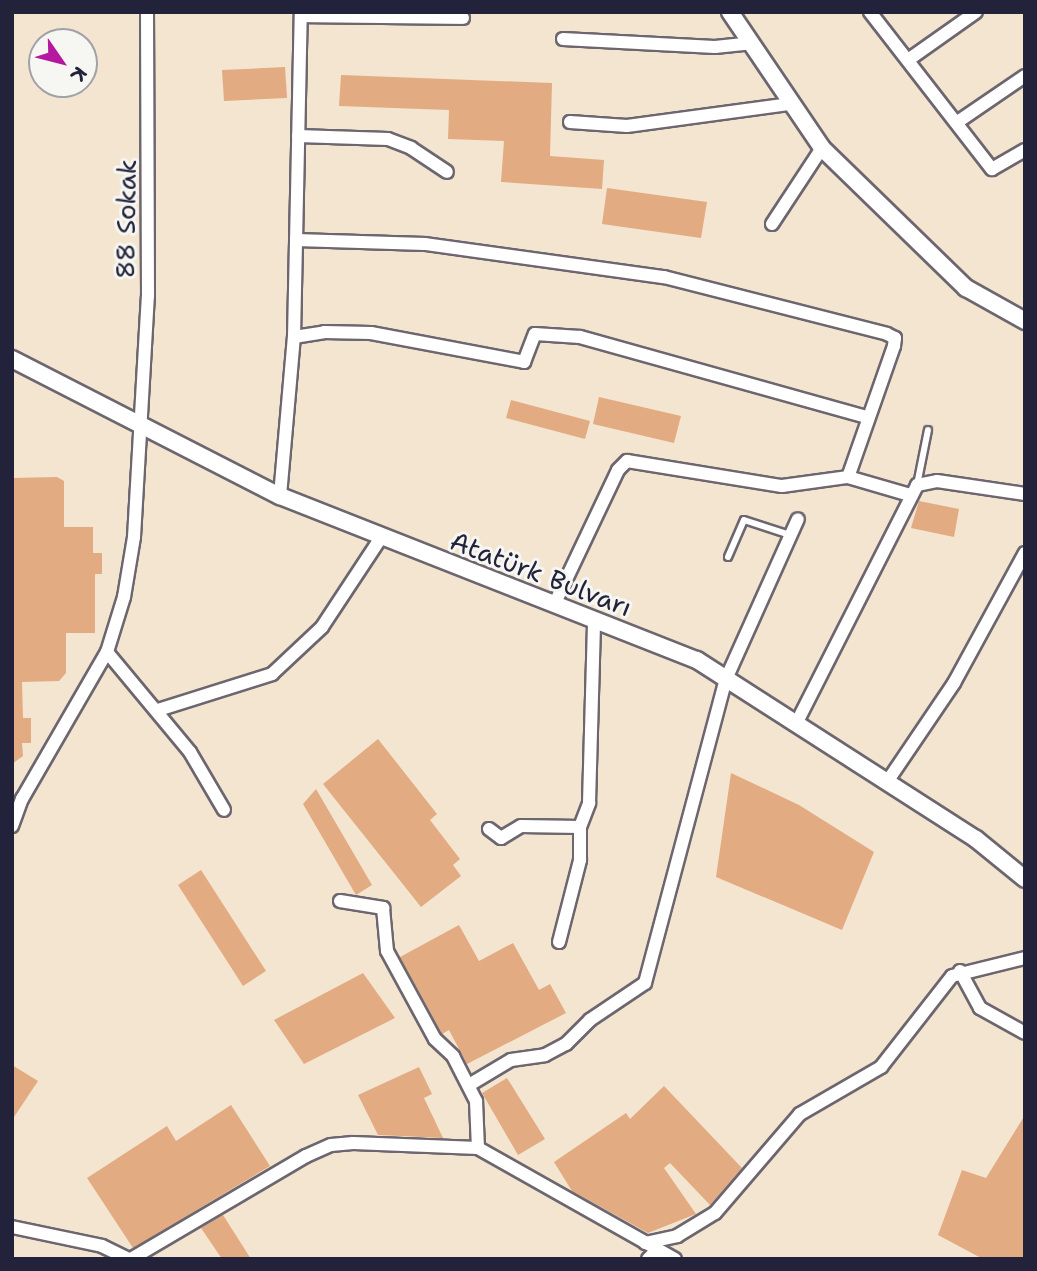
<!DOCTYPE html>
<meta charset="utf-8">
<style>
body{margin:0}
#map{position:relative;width:1037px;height:1271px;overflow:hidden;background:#f4e5d0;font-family:"Shantell Sans",sans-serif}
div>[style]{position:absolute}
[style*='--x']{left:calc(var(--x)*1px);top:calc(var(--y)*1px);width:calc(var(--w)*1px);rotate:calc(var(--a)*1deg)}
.building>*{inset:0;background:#e2ab82}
.roads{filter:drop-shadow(2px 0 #6c666f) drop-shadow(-2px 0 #6c666f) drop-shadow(0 2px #6c666f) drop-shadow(0 -2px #6c666f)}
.service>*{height:6px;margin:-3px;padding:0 3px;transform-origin:3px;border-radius:3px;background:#fff}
.minor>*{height:12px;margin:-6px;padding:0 6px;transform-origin:6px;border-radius:6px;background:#fff}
.tertiary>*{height:16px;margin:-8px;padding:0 8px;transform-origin:8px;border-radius:8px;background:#fff}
span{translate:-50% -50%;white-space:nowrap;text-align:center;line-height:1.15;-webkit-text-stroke:6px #f6f6f2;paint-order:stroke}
.street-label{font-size:26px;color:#22223b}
.frame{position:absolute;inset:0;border:14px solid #22223b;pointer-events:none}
.north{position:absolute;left:28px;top:28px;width:70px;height:70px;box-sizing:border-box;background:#f6f6f2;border:2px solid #a1a1a9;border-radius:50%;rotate:125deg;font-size:19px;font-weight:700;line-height:28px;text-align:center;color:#22223b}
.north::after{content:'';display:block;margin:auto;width:24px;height:32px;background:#b5179e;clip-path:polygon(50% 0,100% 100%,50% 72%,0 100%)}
</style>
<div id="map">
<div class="building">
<div style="clip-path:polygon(285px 67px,287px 98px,224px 101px,222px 70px)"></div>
<div style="clip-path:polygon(341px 75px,552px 83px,550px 156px,604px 160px,602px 189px,501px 182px,504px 141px,448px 139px,449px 110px,339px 106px)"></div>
<div style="clip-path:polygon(607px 188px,707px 202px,701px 238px,602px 224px)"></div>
<div style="clip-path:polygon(599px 397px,681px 416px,674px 443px,593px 424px)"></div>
<div style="clip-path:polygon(511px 400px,590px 421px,585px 439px,506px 418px)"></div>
<div style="clip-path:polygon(57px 477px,64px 481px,64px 527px,93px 527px,93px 553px,102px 553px,102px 574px,95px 574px,95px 633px,66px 633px,66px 673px,59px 681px,22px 682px,23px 718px,31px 718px,31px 743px,22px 743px,23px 756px,12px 764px,12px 478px)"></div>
<div style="clip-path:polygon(919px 501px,959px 509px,954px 537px,911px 528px)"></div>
<div style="clip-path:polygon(378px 739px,437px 814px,430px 820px,460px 859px,453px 865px,461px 876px,421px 907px,323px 784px)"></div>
<div style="clip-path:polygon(731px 773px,799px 805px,874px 852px,842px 930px,716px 877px)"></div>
<div style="clip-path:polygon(316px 789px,372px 885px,356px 895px,303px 804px)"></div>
<div style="clip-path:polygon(201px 870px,266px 971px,243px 986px,178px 885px)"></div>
<div style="clip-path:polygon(459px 925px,479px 961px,513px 943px,539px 990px,550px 984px,566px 1013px,467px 1064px,449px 1030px,442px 1034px,400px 957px)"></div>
<div style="clip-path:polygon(363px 973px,395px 1018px,304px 1064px,274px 1020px)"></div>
<div style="clip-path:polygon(12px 1065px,38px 1081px,12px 1120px)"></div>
<div style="clip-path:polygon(419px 1067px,432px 1094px,424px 1098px,443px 1138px,378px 1135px,358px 1095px)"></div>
<div style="clip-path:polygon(507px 1078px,545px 1139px,518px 1155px,482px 1093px)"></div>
<div style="clip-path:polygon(664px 1086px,742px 1168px,710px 1205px,670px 1163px,664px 1168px,696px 1214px,648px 1233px,572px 1191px,554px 1162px,626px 1113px,630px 1119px)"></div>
<div style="clip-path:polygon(231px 1105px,270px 1166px,133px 1248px,87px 1178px,167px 1126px,176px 1141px)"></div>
<div style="clip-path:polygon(1025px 1115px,1025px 1259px,983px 1259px,938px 1235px,962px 1170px,986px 1178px)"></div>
<div style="clip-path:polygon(223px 1215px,251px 1259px,222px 1259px,201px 1228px)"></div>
</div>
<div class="roads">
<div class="service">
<div style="--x:917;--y:485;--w:56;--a:-78.7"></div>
<div style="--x:728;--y:557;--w:40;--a:-66.6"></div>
<div style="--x:744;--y:520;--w:48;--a:18.1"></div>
</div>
<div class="minor">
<div style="--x:870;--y:12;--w:199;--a:52.2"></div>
<div style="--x:992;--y:169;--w:38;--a:-30"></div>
<div style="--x:301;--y:16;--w:162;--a:0.7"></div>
<div style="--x:563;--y:39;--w:152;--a:3"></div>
<div style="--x:715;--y:47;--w:36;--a:-6"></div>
<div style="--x:908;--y:60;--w:83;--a:-35.2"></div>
<div style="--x:959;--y:121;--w:80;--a:-34.3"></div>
<div style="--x:570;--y:122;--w:57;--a:4"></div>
<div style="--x:627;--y:126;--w:163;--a:-7.7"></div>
<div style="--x:298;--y:136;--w:90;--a:1.9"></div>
<div style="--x:388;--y:139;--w:25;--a:21"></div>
<div style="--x:411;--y:148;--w:43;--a:33.7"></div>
<div style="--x:772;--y:224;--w:91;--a:-56.7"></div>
<div style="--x:296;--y:240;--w:129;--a:1.8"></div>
<div style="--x:425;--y:244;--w:241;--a:7.9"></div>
<div style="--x:664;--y:277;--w:230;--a:14.3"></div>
<div style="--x:887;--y:334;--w:9;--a:27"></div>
<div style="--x:895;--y:338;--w:8;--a:97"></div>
<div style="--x:894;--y:346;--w:139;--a:109.3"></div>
<div style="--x:848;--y:477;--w:65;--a:16.2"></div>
<div style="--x:294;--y:337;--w:30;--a:-9"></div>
<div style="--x:324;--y:332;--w:47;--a:1.2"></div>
<div style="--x:371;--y:333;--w:156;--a:10.7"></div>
<div style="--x:524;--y:362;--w:30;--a:-69"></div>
<div style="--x:535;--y:334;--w:45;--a:3.8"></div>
<div style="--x:580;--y:337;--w:297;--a:15.6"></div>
<div style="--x:280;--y:496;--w:160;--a:-85"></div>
<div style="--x:294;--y:337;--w:325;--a:-88.8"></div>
<div style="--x:554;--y:605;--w:149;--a:-64.6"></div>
<div style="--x:618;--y:470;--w:13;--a:-45"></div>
<div style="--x:627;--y:461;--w:157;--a:9.2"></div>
<div style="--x:782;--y:486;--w:67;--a:-7.8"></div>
<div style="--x:107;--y:652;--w:130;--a:50.3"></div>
<div style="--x:190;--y:752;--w:67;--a:59.6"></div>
<div style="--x:158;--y:710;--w:120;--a:-17.5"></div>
<div style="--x:272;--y:674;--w:69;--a:-43.2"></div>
<div style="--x:322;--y:627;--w:105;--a:-56.6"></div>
<div style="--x:796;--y:724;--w:268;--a:-63.1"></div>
<div style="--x:917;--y:485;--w:20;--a:-11"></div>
<div style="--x:937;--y:481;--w:89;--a:8.4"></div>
<div style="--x:887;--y:782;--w:120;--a:-55.9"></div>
<div style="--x:954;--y:683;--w:148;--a:-61.4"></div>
<div style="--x:12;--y:826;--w:29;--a:-70"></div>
<div style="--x:22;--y:799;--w:170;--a:-60"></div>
<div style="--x:107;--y:652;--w:58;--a:-72.8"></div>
<div style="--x:124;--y:597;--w:61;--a:-80.5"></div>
<div style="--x:134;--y:537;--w:241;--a:-86.7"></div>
<div style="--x:148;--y:296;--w:284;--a:-90.2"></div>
<div style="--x:489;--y:829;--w:15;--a:37"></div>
<div style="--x:501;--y:838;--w:23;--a:-31"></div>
<div style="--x:521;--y:826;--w:59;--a:1"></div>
<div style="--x:340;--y:901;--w:44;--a:9.2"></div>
<div style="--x:383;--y:908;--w:43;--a:84.7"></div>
<div style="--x:387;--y:951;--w:100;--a:61.4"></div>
<div style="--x:435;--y:1039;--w:25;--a:43"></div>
<div style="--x:453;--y:1056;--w:51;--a:62.9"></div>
<div style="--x:476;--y:1101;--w:47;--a:87.6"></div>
<div style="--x:559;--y:942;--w:85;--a:-75.6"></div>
<div style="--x:580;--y:860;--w:33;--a:-90"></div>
<div style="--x:580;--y:827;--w:26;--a:-69"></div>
<div style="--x:589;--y:803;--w:183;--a:-88.4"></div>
<div style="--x:960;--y:971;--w:42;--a:61.6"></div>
<div style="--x:980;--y:1008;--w:51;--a:29.1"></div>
<div style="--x:469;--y:1085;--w:49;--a:-30.8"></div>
<div style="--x:511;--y:1060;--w:34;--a:-8"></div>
<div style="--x:545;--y:1055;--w:24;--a:-28"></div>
<div style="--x:566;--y:1044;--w:34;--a:-45"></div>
<div style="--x:590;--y:1020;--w:66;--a:-33.9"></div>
<div style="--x:645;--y:983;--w:315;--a:-75.1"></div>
<div style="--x:726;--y:679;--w:175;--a:-65.8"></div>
<div style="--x:12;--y:1227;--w:92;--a:11.9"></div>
<div style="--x:102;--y:1246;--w:30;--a:26"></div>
<div style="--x:645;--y:1243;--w:33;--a:-12"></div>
<div style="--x:677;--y:1236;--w:44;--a:-31.2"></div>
<div style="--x:715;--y:1213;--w:130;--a:-49.4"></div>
<div style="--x:800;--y:1114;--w:94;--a:-30.1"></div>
<div style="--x:881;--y:1067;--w:115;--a:-52"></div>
<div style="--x:952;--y:976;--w:75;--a:-13.9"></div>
<div style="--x:131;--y:1259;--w:203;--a:-30.5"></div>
<div style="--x:306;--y:1156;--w:27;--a:-24"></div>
<div style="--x:331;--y:1145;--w:22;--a:-5"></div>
<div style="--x:353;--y:1143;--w:125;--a:2.3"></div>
<div style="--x:478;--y:1148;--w:226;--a:29.4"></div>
<div style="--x:648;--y:1259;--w:14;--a:-45"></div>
</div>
<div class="tertiary">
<div style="--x:730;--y:12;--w:164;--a:55.9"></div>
<div style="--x:822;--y:148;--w:201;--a:44.2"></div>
<div style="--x:966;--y:288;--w:68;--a:29.2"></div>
<div style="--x:12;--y:359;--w:301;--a:27.1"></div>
<div style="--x:280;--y:496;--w:448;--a:21.5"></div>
<div style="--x:697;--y:660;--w:331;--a:32.7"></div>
<div style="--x:976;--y:839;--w:63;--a:39.2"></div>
</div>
</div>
<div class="street-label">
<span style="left:126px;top:219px;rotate:-89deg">88 Sokak</span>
<span style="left:541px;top:574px;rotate:21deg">Atatürk Bulvarı</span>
</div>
<div class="frame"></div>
<div class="north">K</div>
</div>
